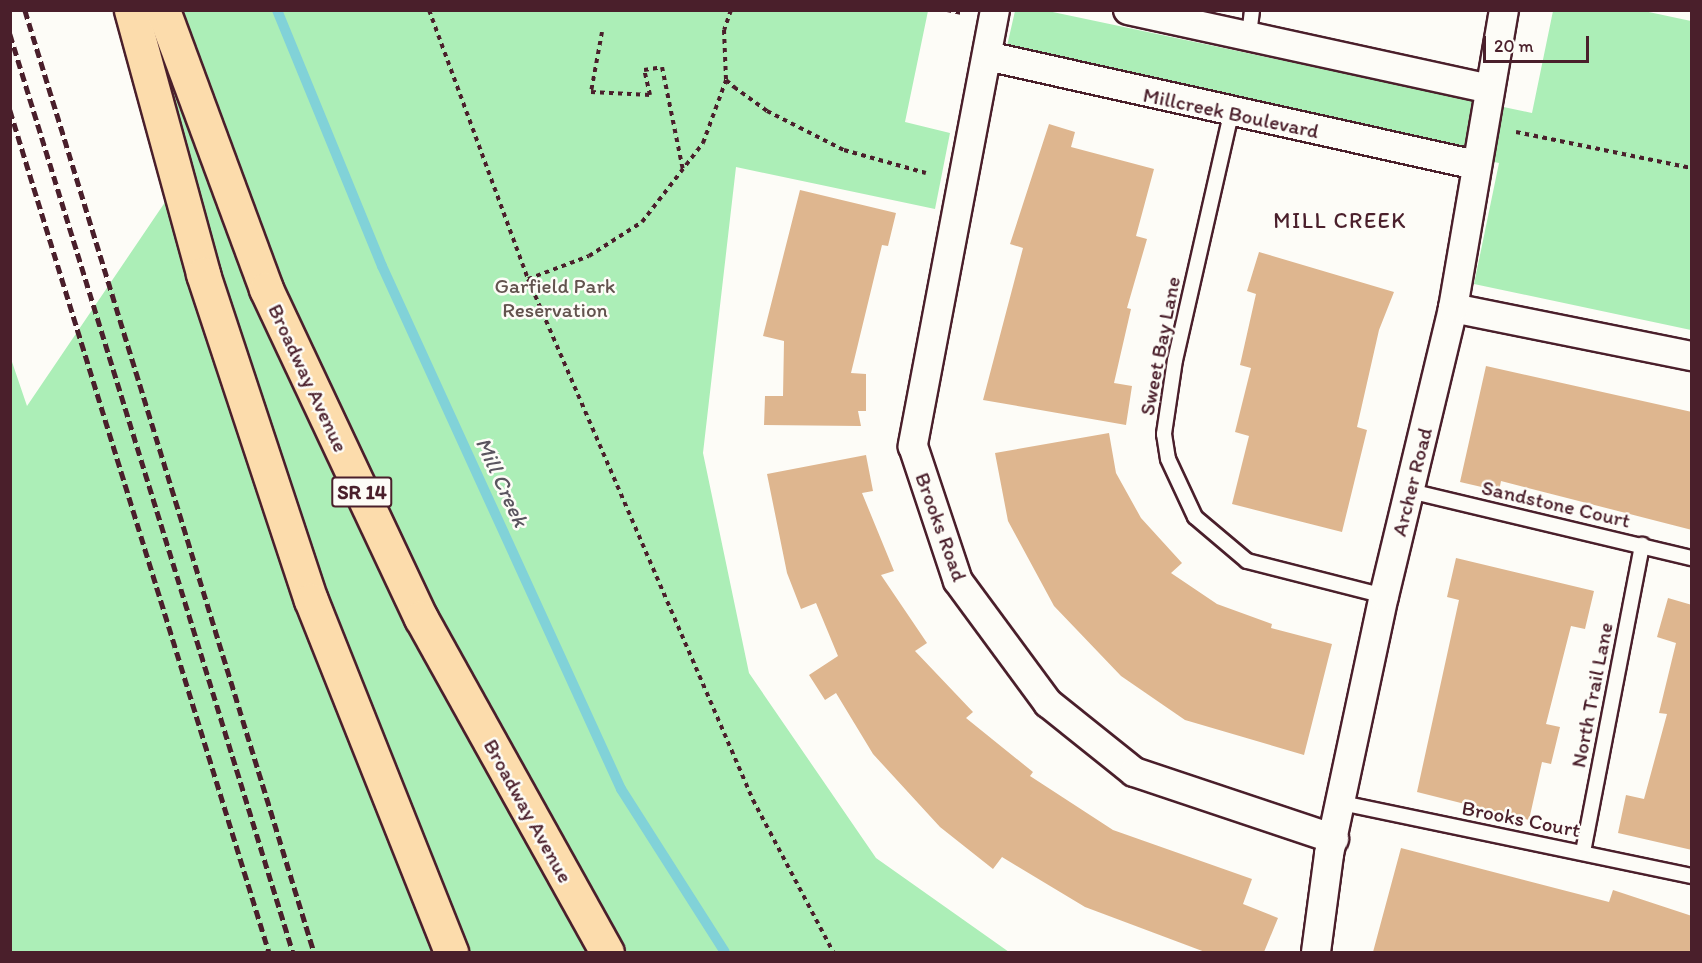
<!DOCTYPE html>
<style>
body{margin:0}
#map{position:relative;width:1702px;height:963px;overflow:hidden;background:#fdfcf7;font-family:Itim,sans-serif}
div>[style]{position:absolute}
[style*='--x']{left:calc(var(--x)*1px);top:calc(var(--y)*1px);width:calc(var(--w)*1px);rotate:calc(var(--a)*1deg)}
.green>*{inset:0;background:#aceeb7}
.stream>*{height:10px;margin:-5px;padding:0 5px;transform-origin:5px;border-radius:5px;background:#81d2d8}
.building>*{inset:0;background:#deb68f}
.path>*{height:4px;margin-top:-2px;transform-origin:0;background:repeating-linear-gradient(90deg,#4a1f2b 0 4.5px,transparent 0 9px)}
.roads{filter:drop-shadow(2px 0 #4a1f2b) drop-shadow(-2px 0 #4a1f2b) drop-shadow(0 2px #4a1f2b) drop-shadow(0 -2px #4a1f2b)}
.lane>*{height:14px;margin:-7px;padding:0 7px;transform-origin:7px;border-radius:7px;background:#fdfcf7}
.street>*{height:28px;margin:-14px;padding:0 14px;transform-origin:14px;border-radius:14px;background:#fdfcf7}
.primary>*{height:33px;margin:-16.5px;padding:0 16.5px;transform-origin:16.5px;border-radius:16.5px;background:#fcdcac}
.rail>*{height:4.5px;margin-top:-2.25px;transform-origin:0;background:repeating-linear-gradient(90deg,#4a1f2b 0 9px,transparent 0 13.5px)}
span{translate:-50% -50%;white-space:nowrap;text-align:center;line-height:1.15;-webkit-text-stroke:5px #fdfcf7;paint-order:stroke}
.shield-label span{padding:2px 4px;background:#fdfcf7;border:2px solid;border-radius:4px;-webkit-text-stroke-width:0}
.shield-label{font-size:20px;color:#4a1f2b;font-weight:700}
.street-label{font-size:21px;color:#4a1f2b}
.park-label{font-size:21px;color:#62534e}
.neighbourhood-label{font-size:22px;color:#4a1f2b;letter-spacing:1.5px}
.water-label{font-size:22px;color:#5a555f;font-style:italic}
.frame{position:absolute;inset:0;border:12px solid #4a1f2b;pointer-events:none}
.scale{position:absolute;left:1483px;top:36px;width:106px;height:27px;box-sizing:border-box;border:3px solid #4a1f2b;border-top:0;padding-left:8px;font-size:18px;line-height:21px;white-space:nowrap;color:#4a1f2b;-webkit-text-stroke:4px #fdfcf7;paint-order:stroke}
</style>
<div id="map">
<div class="green">
<div style="clip-path:polygon(131px 11px,928px 11px,905px 122px,950px 133px,935px 209px,736px 167px,703px 453px,749px 673px,876px 858px,1009px 952px,11px 952px,10px 356px,27px 406px,178px 183px)"></div>
<div style="clip-path:polygon(1015px 11px,1048px 11px,1532px 113px,1553px 11px,1644px 11px,1691px 21px,1691px 330px,1474px 284px,1499px 163px,1004px 59px)"></div>
</div>
<div class="stream">
<div style="--x:277;--y:10;--w:277;--a:67.7"></div>
<div style="--x:382;--y:266;--w:575;--a:65.44"></div>
<div style="--x:621;--y:789;--w:193;--a:57.5"></div>
</div>
<div class="building">
<div style="clip-path:polygon(1049px 124px,1075px 132px,1071px 147px,1154px 169px,1136px 236px,1147px 239px,1127px 308px,1131px 309px,1114px 383px,1132px 386px,1126px 425px,983px 400px,1023px 248px,1010px 244px)"></div>
<div style="clip-path:polygon(800px 190px,896px 213px,888px 246px,882px 245px,851px 373px,866px 374px,866px 411px,858px 411px,861px 426px,764px 425px,765px 396px,783px 396px,784px 341px,763px 336px)"></div>
<div style="clip-path:polygon(1259px 252px,1394px 292px,1379px 330px,1357px 427px,1367px 430px,1342px 532px,1232px 504px,1249px 436px,1235px 432px,1251px 368px,1240px 365px,1256px 294px,1247px 291px)"></div>
<div style="clip-path:polygon(1486px 366px,1692px 412px,1692px 530px,1501px 481px,1499px 491px,1460px 482px)"></div>
<div style="clip-path:polygon(1109px 433px,1116px 473px,1141px 518px,1182px 563px,1171px 573px,1217px 604px,1272px 624px,1271px 628px,1332px 644px,1304px 755px,1185px 720px,1121px 676px,1054px 606px,1008px 521px,995px 453px)"></div>
<div style="clip-path:polygon(866px 455px,873px 491px,862px 493px,894px 571px,881px 575px,927px 643px,915px 651px,973px 712px,966px 718px,1033px 772px,1030px 776px,1113px 830px,1252px 879px,1243px 904px,1278px 918px,1264px 952px,1205px 952px,1085px 907px,1002px 857px,993px 869px,940px 827px,873px 754px,836px 693px,825px 700px,809px 675px,838px 656px,816px 603px,801px 609px,787px 573px,767px 474px)"></div>
<div style="clip-path:polygon(1456px 558px,1594px 591px,1585px 629px,1571px 626px,1546px 724px,1560px 727px,1551px 764px,1542px 762px,1529px 820px,1417px 792px,1459px 600px,1447px 597px)"></div>
<div style="clip-path:polygon(1668px 598px,1692px 605px,1692px 850px,1618px 833px,1626px 795px,1644px 799px,1667px 714px,1659px 713px,1676px 643px,1657px 637px)"></div>
<div style="clip-path:polygon(1401px 848px,1609px 902px,1613px 890px,1692px 916px,1692px 952px,1373px 952px)"></div>
</div>
<div class="path">
<div style="--x:429;--y:10;--w:287;--a:69.8"></div>
<div style="--x:528;--y:279;--w:568;--a:66.64"></div>
<div style="--x:753;--y:800;--w:172;--a:62.2"></div>
<div style="--x:731;--y:10;--w:21;--a:109"></div>
<div style="--x:724;--y:30;--w:50;--a:87.7"></div>
<div style="--x:726;--y:80;--w:11;--a:41"></div>
<div style="--x:734;--y:87;--w:41;--a:36"></div>
<div style="--x:767;--y:111;--w:86;--a:26.9"></div>
<div style="--x:844;--y:150;--w:85;--a:15.7"></div>
<div style="--x:947;--y:10;--w:14;--a:12"></div>
<div style="--x:602;--y:32;--w:61;--a:100.4"></div>
<div style="--x:591;--y:92;--w:59;--a:2.9"></div>
<div style="--x:650;--y:95;--w:26;--a:-103"></div>
<div style="--x:644;--y:70;--w:18;--a:-9"></div>
<div style="--x:662;--y:67;--w:105;--a:78.5"></div>
<div style="--x:1516;--y:132;--w:180;--a:11.6"></div>
<div style="--x:528;--y:279;--w:65;--a:-20.7"></div>
<div style="--x:589;--y:256;--w:63;--a:-32.7"></div>
<div style="--x:642;--y:222;--w:100;--a:-52.3"></div>
<div style="--x:703;--y:143;--w:67;--a:-69.9"></div>
</div>
<div class="roads">
<div class="lane">
<div style="--x:1249;--y:35;--w:25;--a:-83"></div>
<div style="--x:1231;--y:114;--w:252;--a:102.8"></div>
<div style="--x:1175;--y:360;--w:75;--a:98.5"></div>
<div style="--x:1164;--y:434;--w:25;--a:81"></div>
<div style="--x:1168;--y:459;--w:64;--a:65"></div>
<div style="--x:1195;--y:517;--w:68;--a:40.2"></div>
<div style="--x:1247;--y:561;--w:141;--a:14.3"></div>
<div style="--x:1410;--y:491;--w:290;--a:13.4"></div>
<div style="--x:1342;--y:803;--w:358;--a:11.8"></div>
<div style="--x:1583;--y:852;--w:313;--a:-79.1"></div>
</div>
<div class="street">
<div style="--x:995;--y:10;--w:444;--a:100.7"></div>
<div style="--x:913;--y:446;--w:142;--a:71.6"></div>
<div style="--x:958;--y:581;--w:152;--a:53.6"></div>
<div style="--x:1048;--y:703;--w:110;--a:38.7"></div>
<div style="--x:1134;--y:772;--w:211;--a:18.5"></div>
<div style="--x:1128;--y:10;--w:370;--a:12.3"></div>
<div style="--x:987;--y:56;--w:501;--a:12.57"></div>
<div style="--x:1453;--y:308;--w:244;--a:11.4"></div>
<div style="--x:1316;--y:952;--w:99;--a:-82.4"></div>
<div style="--x:1329;--y:854;--w:264;--a:-78"></div>
<div style="--x:1384;--y:596;--w:296;--a:-76.5"></div>
<div style="--x:1453;--y:308;--w:302;--a:-80.3"></div>
</div>
<div class="primary">
<div style="--x:131;--y:10;--w:274;--a:74.7"></div>
<div style="--x:203;--y:274;--w:343;--a:71.7"></div>
<div style="--x:311;--y:600;--w:379;--a:68.3"></div>
<div style="--x:163;--y:10;--w:297;--a:69.7"></div>
<div style="--x:266;--y:289;--w:364;--a:64.8"></div>
<div style="--x:421;--y:618;--w:382;--a:60.9"></div>
</div>
</div>
<div class="rail">
<div style="--x:25;--y:10;--w:985;--a:72.94"></div>
<div style="--x:10;--y:34;--w:961;--a:72.87"></div>
<div style="--x:10;--y:110;--w:881;--a:72.9"></div>
</div>
<div class="shield-label">
<span style="left:362px;top:492px">SR 14</span>
</div>
<div class="street-label">
<span style="left:1231px;top:113px;rotate:12deg">Millcreek Boulevard</span>
<span style="left:1160px;top:346px;rotate:-79deg">Sweet Bay Lane</span>
<span style="left:308px;top:378px;rotate:65deg">Broadway Avenue</span>
<span style="left:1412px;top:482px;rotate:-76deg">Archer Road</span>
<span style="left:1556px;top:504px;rotate:13deg">Sandstone Court</span>
<span style="left:941px;top:527px;rotate:70deg">Brooks Road</span>
<span style="left:1592px;top:695px;rotate:-79deg">North Trail Lane</span>
<span style="left:528px;top:811px;rotate:61deg">Broadway Avenue</span>
<span style="left:1521px;top:819px;rotate:11deg">Brooks Court</span>
</div>
<div class="park-label">
<span style="left:555px;top:298px">Garfield Park<br>Reservation</span>
</div>
<div class="neighbourhood-label">
<span style="left:1340px;top:221px">MILL CREEK</span>
</div>
<div class="water-label">
<span style="left:502px;top:482px;rotate:65deg">Mill Creek</span>
</div>
<div class="frame"></div>
<div class="scale">20 m</div>
</div>
